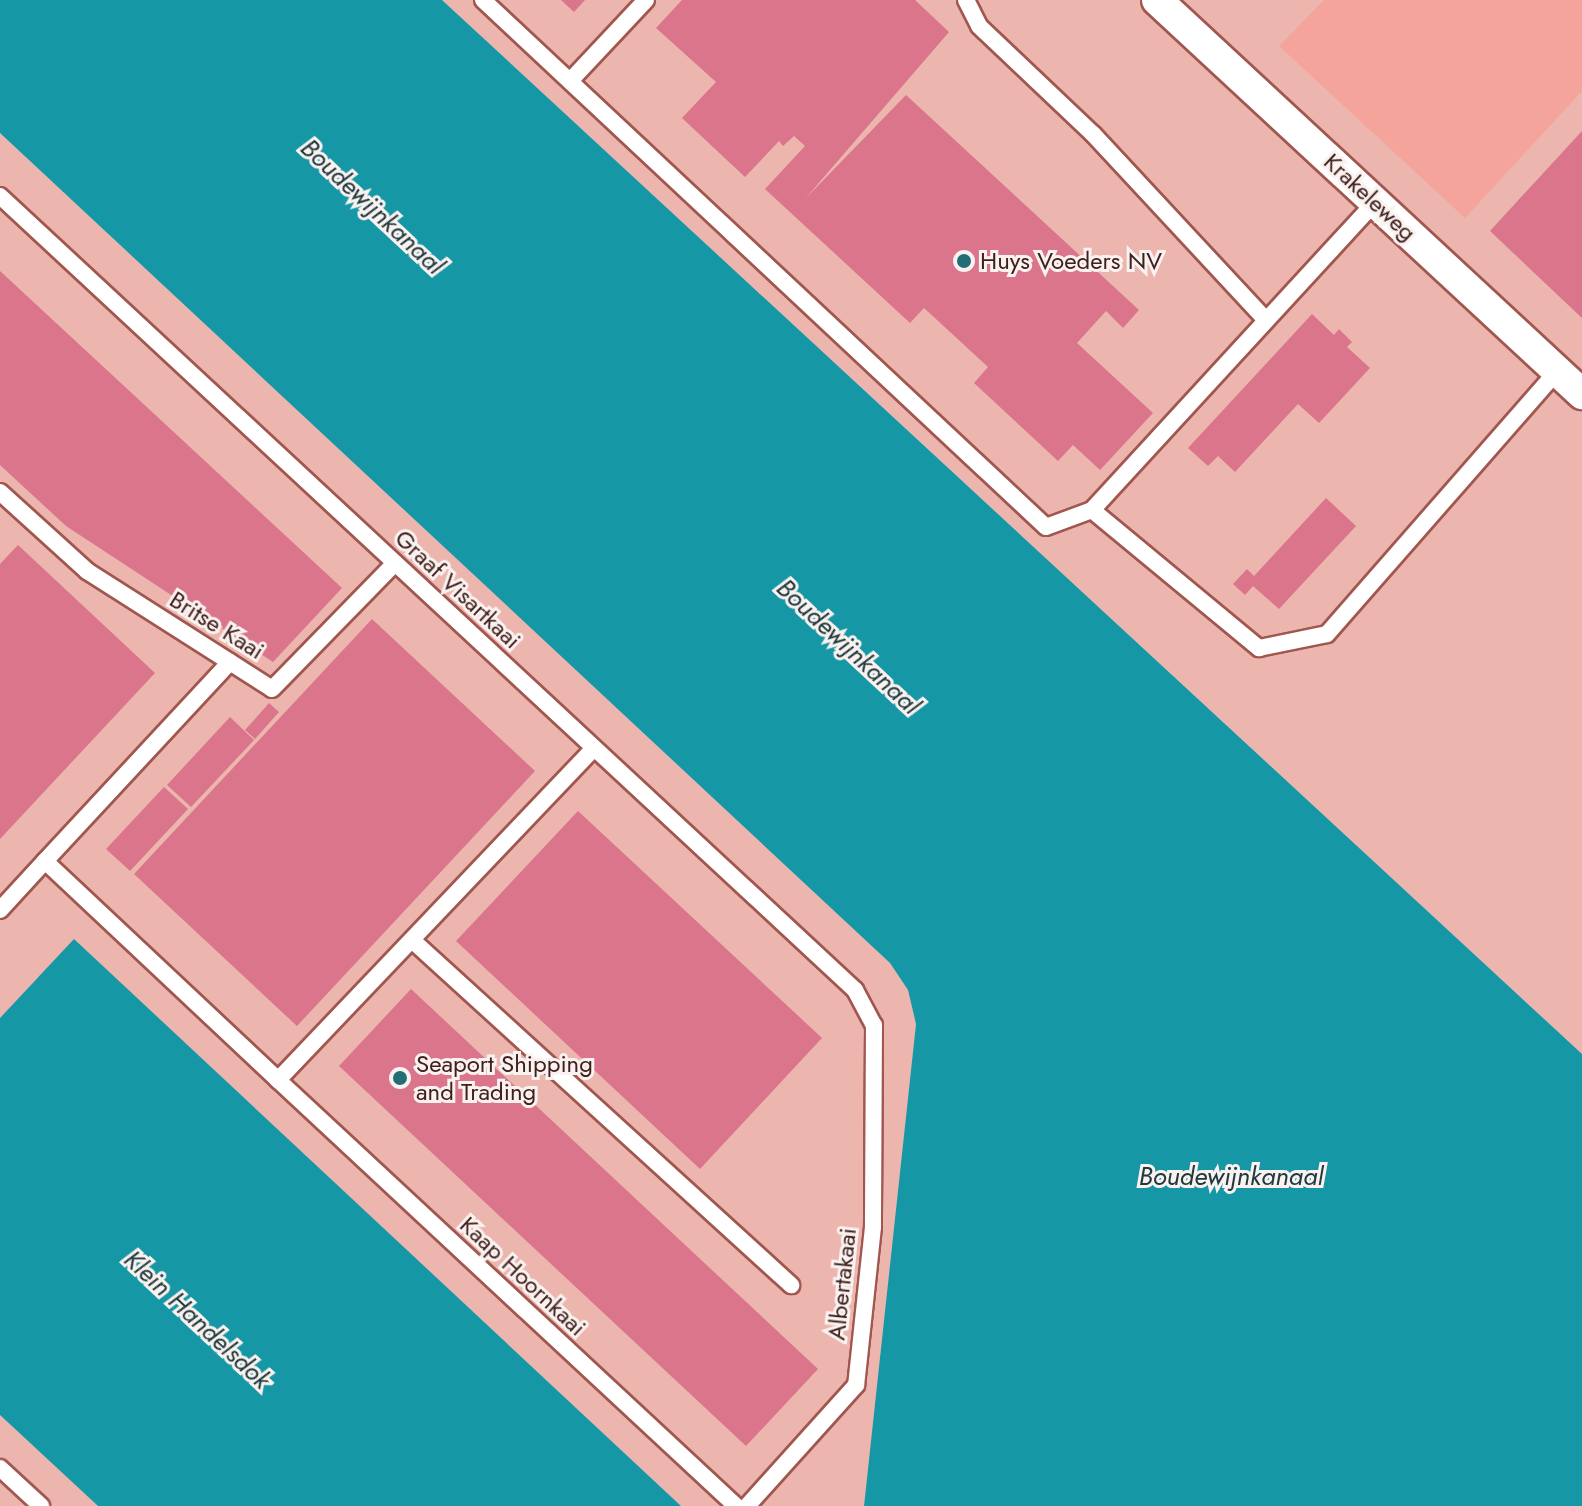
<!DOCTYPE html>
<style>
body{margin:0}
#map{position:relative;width:1582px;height:1506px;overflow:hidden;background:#f8c5bf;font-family:Jost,sans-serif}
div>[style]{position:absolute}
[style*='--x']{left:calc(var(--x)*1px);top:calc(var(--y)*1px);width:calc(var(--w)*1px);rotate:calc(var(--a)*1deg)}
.built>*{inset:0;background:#ecb6af}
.green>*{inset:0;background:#f4a49b}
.water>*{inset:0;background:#1597a5}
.building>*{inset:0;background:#da758b}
.roads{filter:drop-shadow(2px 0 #a15750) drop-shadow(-2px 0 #a15750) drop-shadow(0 2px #a15750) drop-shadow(0 -2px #a15750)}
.lane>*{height:16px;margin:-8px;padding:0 8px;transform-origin:8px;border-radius:8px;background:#fff}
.street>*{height:30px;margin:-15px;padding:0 15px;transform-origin:15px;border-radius:15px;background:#fff}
.dots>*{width:22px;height:22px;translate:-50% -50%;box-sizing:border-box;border:4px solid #faf2f0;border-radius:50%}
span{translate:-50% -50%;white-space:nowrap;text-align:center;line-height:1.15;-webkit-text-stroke:6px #faf2f0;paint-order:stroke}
.street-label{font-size:24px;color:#3f201d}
.poi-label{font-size:24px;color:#3f201d}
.left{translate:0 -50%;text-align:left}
.water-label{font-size:26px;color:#203a3d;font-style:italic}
</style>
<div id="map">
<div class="built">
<div style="clip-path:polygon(442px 0,1582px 0,1582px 1054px,1166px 669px)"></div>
<div style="clip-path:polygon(0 133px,890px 963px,908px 990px,916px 1024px,864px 1506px,681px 1506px,74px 940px,0 1018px)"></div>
<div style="clip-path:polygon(0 1415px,98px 1506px,0 1506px)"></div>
</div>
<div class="green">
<div style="clip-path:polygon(1324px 0,1582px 0,1582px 91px,1465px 218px,1279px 46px)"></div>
</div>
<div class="water">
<div style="clip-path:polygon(0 0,442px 0,1582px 1054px,1582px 1506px,864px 1506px,916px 1024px,908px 990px,890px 963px,0 133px)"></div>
<div style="clip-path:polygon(74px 939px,681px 1506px,98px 1506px,0 1415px,0 1018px)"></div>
</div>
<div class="building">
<div style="clip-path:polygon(561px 0,585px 0,574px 12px)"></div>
<div style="clip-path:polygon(682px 0,915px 0,949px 32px,805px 199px,906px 95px,1139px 310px,1123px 328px,1106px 311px,1077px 343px,1153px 413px,1100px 470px,1073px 445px,1058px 461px,974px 383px,988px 367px,924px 308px,910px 323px,765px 189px,805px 146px,794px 136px,783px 146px,779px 141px,745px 177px,682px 118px,716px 82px,656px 28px)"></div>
<div style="clip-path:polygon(1582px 131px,1582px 318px,1490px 231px)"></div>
<div style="clip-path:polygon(0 271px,342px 588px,273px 662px,66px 526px,0 465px)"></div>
<div style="clip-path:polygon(1312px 314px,1334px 335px,1339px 329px,1352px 342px,1347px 347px,1370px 368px,1319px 423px,1298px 404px,1235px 472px,1218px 456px,1208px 466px,1188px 448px)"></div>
<div style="clip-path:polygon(1326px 498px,1356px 526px,1279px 609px,1253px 586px,1245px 595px,1233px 584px,1247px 569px,1254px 576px)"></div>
<div style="clip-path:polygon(18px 545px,155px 673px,0 839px,0 564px)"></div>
<div style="clip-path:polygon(372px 619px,535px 771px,297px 1026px,134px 874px)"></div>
<div style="clip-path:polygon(269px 703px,279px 712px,255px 739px,245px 730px)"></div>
<div style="clip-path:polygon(230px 717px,254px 740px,191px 807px,167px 785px)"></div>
<div style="clip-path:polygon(164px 787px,188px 809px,130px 871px,106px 849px)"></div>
<div style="clip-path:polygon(578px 811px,822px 1038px,700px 1169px,456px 941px)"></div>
<div style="clip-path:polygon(411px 989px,818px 1369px,746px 1446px,339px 1066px)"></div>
</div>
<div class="roads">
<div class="lane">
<div style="--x:483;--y:0;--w:771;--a:43.11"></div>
<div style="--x:1046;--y:527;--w:49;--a:-20.3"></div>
<div style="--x:1092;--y:510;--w:217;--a:39.6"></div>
<div style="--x:1259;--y:648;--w:69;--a:-11.6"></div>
<div style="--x:1327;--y:634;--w:349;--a:-48.8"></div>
<div style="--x:966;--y:0;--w:29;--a:63"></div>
<div style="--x:979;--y:26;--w:157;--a:43.5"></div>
<div style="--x:1093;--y:134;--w:254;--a:47.1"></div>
<div style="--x:570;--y:81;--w:111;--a:-46.8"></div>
<div style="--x:0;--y:196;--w:1167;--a:42.88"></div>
<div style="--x:855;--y:990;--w:40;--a:62"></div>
<div style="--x:874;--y:1025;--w:202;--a:90.3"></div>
<div style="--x:873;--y:1227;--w:159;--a:96.1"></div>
<div style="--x:856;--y:1385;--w:163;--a:132"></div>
<div style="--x:0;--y:492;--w:118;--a:42.2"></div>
<div style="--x:87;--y:571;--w:219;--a:32.5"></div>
<div style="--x:272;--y:689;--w:176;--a:-45.7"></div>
<div style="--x:1092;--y:510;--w:418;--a:-47.4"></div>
<div style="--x:230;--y:662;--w:272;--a:132.9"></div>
<div style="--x:45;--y:861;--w:320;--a:43.2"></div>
<div style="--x:278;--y:1080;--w:458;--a:-46.4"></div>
<div style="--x:0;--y:910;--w:67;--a:-47.4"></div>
<div style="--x:412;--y:940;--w:513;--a:42.31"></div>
<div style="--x:278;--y:1080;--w:625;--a:42.93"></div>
<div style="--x:0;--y:1468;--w:56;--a:42.8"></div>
</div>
<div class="street">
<div style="--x:1157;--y:0;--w:580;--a:42.83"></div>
</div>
</div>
<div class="dots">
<div style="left:964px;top:261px;background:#236d76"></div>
<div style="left:400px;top:1078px;background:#236d76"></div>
</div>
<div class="street-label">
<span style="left:1370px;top:197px;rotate:43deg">Krakeleweg</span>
<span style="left:458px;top:589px;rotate:43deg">Graaf Visartkaai</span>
<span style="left:217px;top:625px;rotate:32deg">Britse Kaai</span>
<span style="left:523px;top:1276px;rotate:43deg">Kaap Hoornkaai</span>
<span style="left:842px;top:1284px;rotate:-84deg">Albertakaai</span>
</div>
<div class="poi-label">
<span class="left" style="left:980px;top:261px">Huys Voeders NV</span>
<span class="left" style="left:416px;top:1078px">Seaport Shipping<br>and Trading</span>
</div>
<div class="water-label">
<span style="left:372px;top:207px;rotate:43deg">Boudewijnkanaal</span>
<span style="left:848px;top:647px;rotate:43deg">Boudewijnkanaal</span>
<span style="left:1231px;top:1177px">Boudewijnkanaal</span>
<span style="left:197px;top:1320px;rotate:43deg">Klein Handelsdok</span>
</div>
</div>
